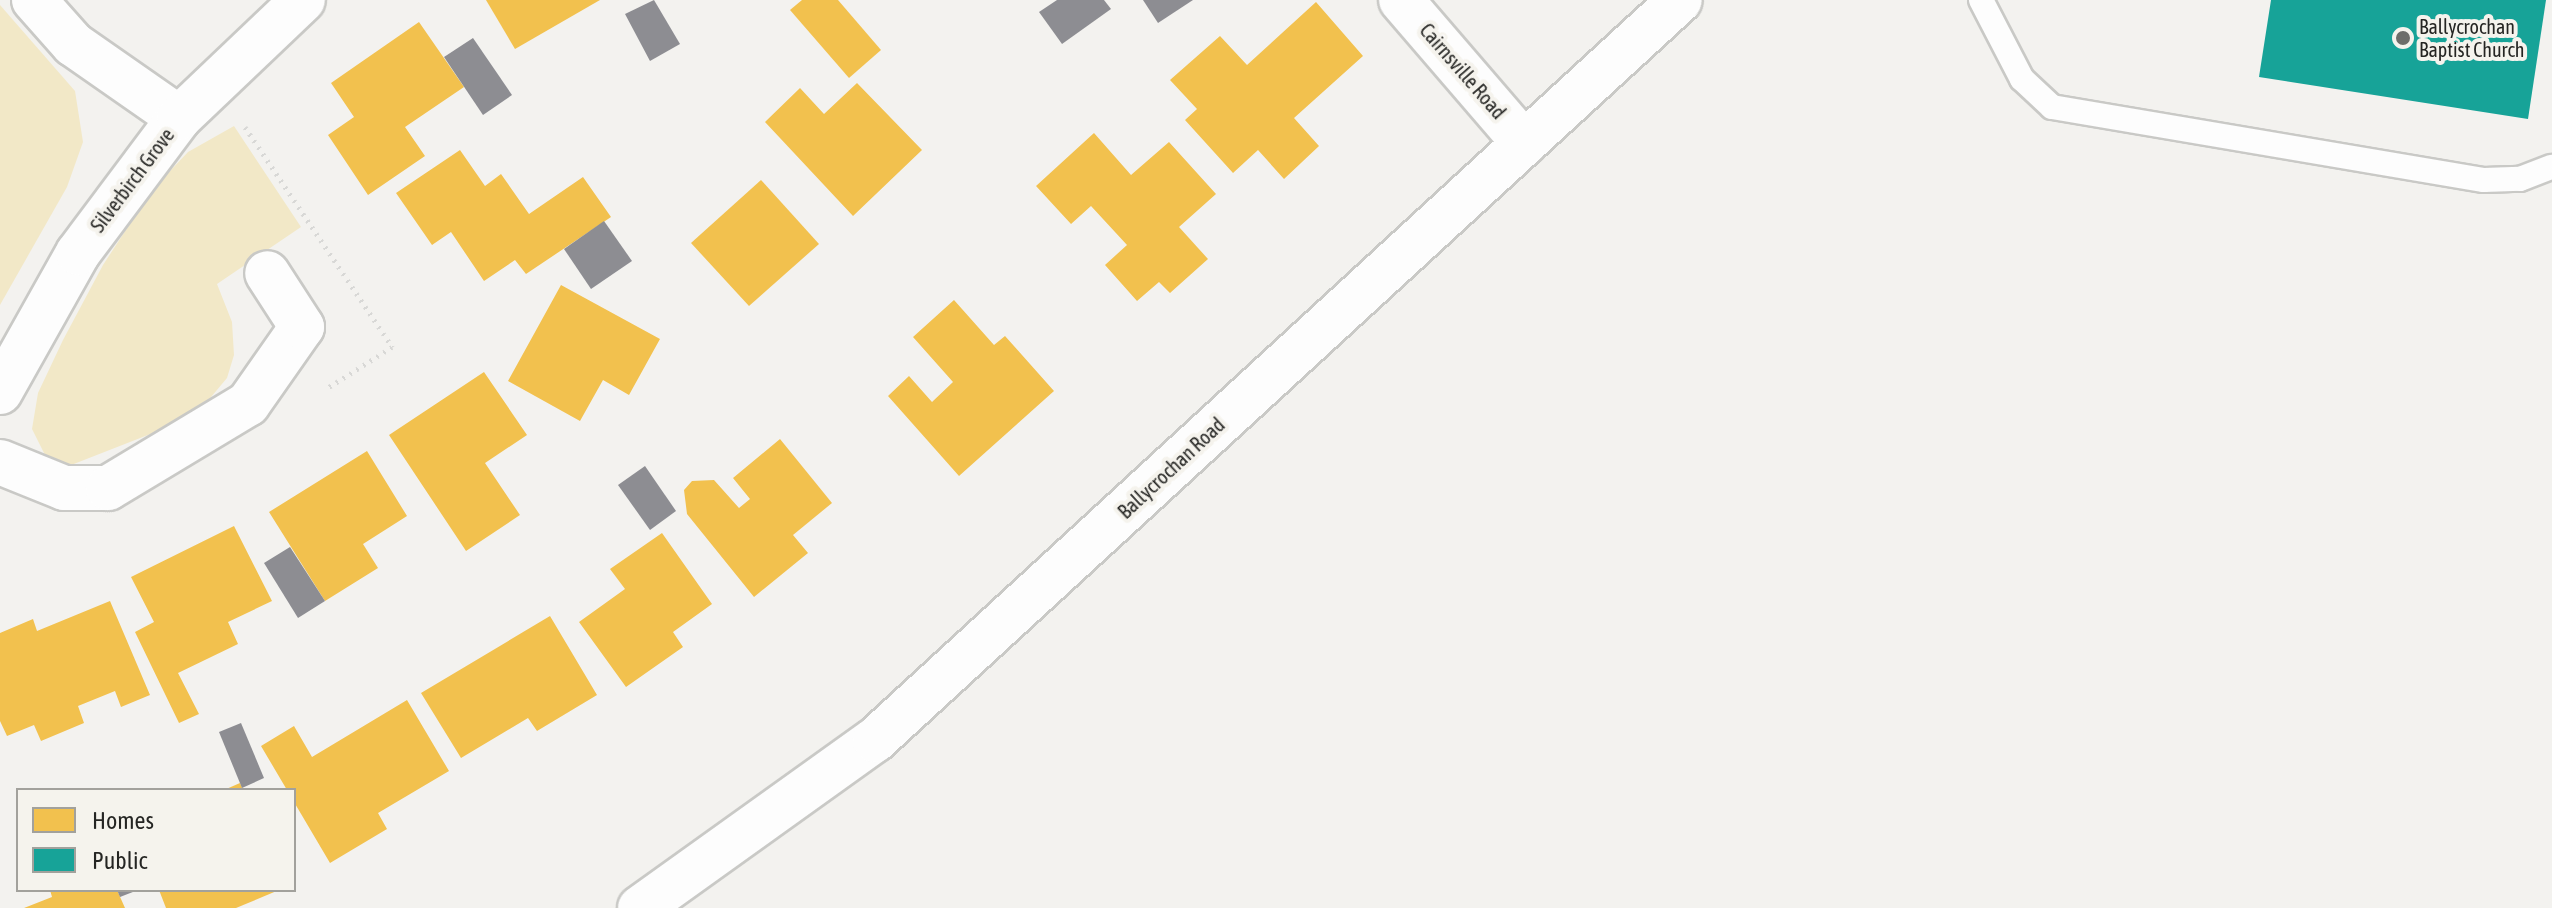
<!DOCTYPE html>
<style>
body{margin:0}
#map{position:relative;width:2552px;height:908px;overflow:hidden;background:#f3f2ef;font-family:"Asap Condensed",sans-serif}
div>[style]{position:absolute}
[style*='--x']{left:calc(var(--x)*1px);top:calc(var(--y)*1px);width:calc(var(--w)*1px);rotate:calc(var(--a)*1deg)}
.green>*{inset:0;background:#f2e8c7}
.homes>*{inset:0;background:#f2c14e}
.public>*{inset:0;background:#17a398}
.industry>*{inset:0;background:#8d8d92}
.path>*{height:5px;margin-top:-2.5px;transform-origin:0;background:repeating-linear-gradient(90deg,#d8d8d6 0 2px,transparent 0 8px)}
.roads{filter:drop-shadow(2px 0 #c9c9c6) drop-shadow(-2px 0 #c9c9c6) drop-shadow(0 2px #c9c9c6) drop-shadow(0 -2px #c9c9c6)}
.lane>*{height:24px;margin:-12px;padding:0 12px;transform-origin:12px;border-radius:12px;background:#fdfdfd}
.street>*{height:44px;margin:-22px;padding:0 22px;transform-origin:22px;border-radius:22px;background:#fdfdfd}
.secondary>*{height:44px;margin:-22px;padding:0 22px;transform-origin:22px;border-radius:22px;background:#fdfdfd}
.dots>*{width:22px;height:22px;translate:-50% -50%;box-sizing:border-box;border:4px solid #f5f3ed;border-radius:50%}
span{translate:-50% -50%;white-space:nowrap;text-align:center;line-height:1.15;-webkit-text-stroke:8px #f5f3ed;paint-order:stroke}
.poi-label{font-size:20px;color:#252523}
.left{translate:0 -50%;text-align:left}
.street-label{font-size:20px;color:#252523}
.legend{position:absolute;left:16px;top:788px;width:280px;height:104px;box-sizing:border-box;background:#f5f3ed;border:2px solid #a2a19c;margin:0;padding:10px 14px;list-style:none;font-size:24px;color:#252523}
.legend li{display:flex;align-items:center;gap:16px;height:40px}
.legend b{width:40px;border:2px solid #a2a19c}
</style>
<div id="map">
<div class="green">
<div style="clip-path:polygon(0 5px,75px 91px,83px 142px,67px 187px,0 305px)"></div>
<div style="clip-path:polygon(234px 126px,301px 227px,217px 284px,232px 322px,234px 355px,227px 378px,206px 403px,176px 424px,61px 469px,48px 461px,32px 429px,38px 393px,63px 340px,103px 265px,152px 190px,188px 152px)"></div>
</div>
<div class="homes">
<div style="clip-path:polygon(486px 0,600px 0,515px 49px)"></div>
<div style="clip-path:polygon(802px 0,838px 0,881px 50px,849px 78px,790px 10px)"></div>
<div style="clip-path:polygon(1316px 2px,1363px 56px,1294px 118px,1319px 146px,1284px 179px,1258px 150px,1233px 173px,1185px 120px,1197px 109px,1170px 80px,1220px 36px,1247px 65px)"></div>
<div style="clip-path:polygon(419px 22px,464px 87px,405px 127px,425px 156px,368px 195px,328px 135px,354px 117px,331px 83px)"></div>
<div style="clip-path:polygon(857px 83px,922px 150px,853px 216px,765px 122px,800px 88px,824px 114px)"></div>
<div style="clip-path:polygon(1094px 133px,1131px 175px,1169px 142px,1216px 194px,1179px 227px,1208px 259px,1170px 293px,1159px 282px,1137px 301px,1105px 265px,1127px 245px,1091px 206px,1071px 224px,1036px 186px)"></div>
<div style="clip-path:polygon(460px 150px,485px 186px,501px 174px,529px 214px,583px 177px,611px 217px,526px 274px,515px 260px,484px 281px,451px 232px,432px 245px,396px 193px)"></div>
<div style="clip-path:polygon(761px 180px,819px 244px,749px 306px,691px 243px)"></div>
<div style="clip-path:polygon(561px 285px,660px 339px,629px 395px,603px 380px,580px 421px,508px 381px)"></div>
<div style="clip-path:polygon(954px 300px,994px 345px,1005px 336px,1054px 391px,959px 476px,888px 396px,909px 376px,932px 402px,953px 382px,913px 337px)"></div>
<div style="clip-path:polygon(484px 372px,527px 435px,485px 463px,520px 515px,466px 551px,389px 435px)"></div>
<div style="clip-path:polygon(780px 439px,832px 503px,793px 535px,808px 553px,754px 597px,687px 514px,684px 490px,692px 481px,714px 480px,739px 508px,750px 499px,733px 478px)"></div>
<div style="clip-path:polygon(367px 451px,407px 516px,363px 544px,378px 568px,325px 601px,269px 512px)"></div>
<div style="clip-path:polygon(234px 526px,272px 601px,228px 622px,238px 644px,178px 673px,199px 714px,179px 723px,135px 632px,154px 622px,131px 577px)"></div>
<div style="clip-path:polygon(662px 533px,712px 604px,673px 632px,683px 647px,626px 687px,579px 622px,625px 589px,610px 569px)"></div>
<div style="clip-path:polygon(110px 601px,150px 695px,121px 707px,115px 691px,78px 706px,84px 723px,41px 741px,34px 725px,7px 736px,0 721px,0 633px,33px 619px,37px 631px)"></div>
<div style="clip-path:polygon(550px 616px,597px 695px,537px 731px,528px 718px,461px 758px,421px 693px)"></div>
<div style="clip-path:polygon(407px 700px,449px 771px,378px 813px,387px 829px,330px 863px,294px 802px,294px 790px,287px 790px,261px 746px,294px 726px,312px 757px)"></div>
<div style="clip-path:polygon(240px 783px,243px 790px,224px 790px)"></div>
<div style="clip-path:polygon(50px 890px,117px 890px,125px 908px,24px 908px,52px 897px)"></div>
<div style="clip-path:polygon(159px 890px,279px 890px,236px 908px,166px 908px)"></div>
</div>
<div class="public">
<div style="clip-path:polygon(2271px 0,2546px 0,2528px 119px,2259px 77px)"></div>
</div>
<div class="industry">
<div style="clip-path:polygon(654px 0,680px 44px,650px 61px,625px 14px)"></div>
<div style="clip-path:polygon(1057px 0,1104px 0,1111px 9px,1062px 44px,1039px 12px)"></div>
<div style="clip-path:polygon(1143px 0,1193px 0,1158px 23px)"></div>
<div style="clip-path:polygon(473px 38px,512px 95px,483px 115px,444px 57px)"></div>
<div style="clip-path:polygon(604px 221px,632px 261px,591px 289px,564px 249px)"></div>
<div style="clip-path:polygon(645px 466px,676px 511px,650px 530px,618px 485px)"></div>
<div style="clip-path:polygon(290px 547px,325px 601px,298px 618px,264px 563px)"></div>
<div style="clip-path:polygon(241px 723px,264px 778px,242px 788px,219px 732px)"></div>
<div style="clip-path:polygon(117px 890px,138px 890px,120px 897px)"></div>
</div>
<div class="path">
<div style="--x:245;--y:127;--w:265;--a:56.2"></div>
<div style="--x:392;--y:347;--w:75;--a:147.6"></div>
</div>
<div class="roads">
<div class="lane">
<div style="--x:1981;--y:0;--w:89;--a:62.6"></div>
<div style="--x:2022;--y:79;--w:41;--a:43"></div>
<div style="--x:2052;--y:107;--w:438;--a:9.6"></div>
<div style="--x:2484;--y:180;--w:36;--a:-2"></div>
<div style="--x:2520;--y:179;--w:34;--a:-21"></div>
</div>
<div class="street">
<div style="--x:34;--y:0;--w:59;--a:48.4"></div>
<div style="--x:73;--y:44;--w:129;--a:34.9"></div>
<div style="--x:1401;--y:0;--w:189;--a:49.3"></div>
<div style="--x:0;--y:392;--w:159;--a:-60.7"></div>
<div style="--x:78;--y:253;--w:169;--a:-53.2"></div>
<div style="--x:179;--y:118;--w:171;--a:-43.6"></div>
<div style="--x:0;--y:462;--w:69;--a:22.1"></div>
<div style="--x:64;--y:488;--w:44;--a:0"></div>
<div style="--x:108;--y:488;--w:163;--a:-31"></div>
<div style="--x:248;--y:404;--w:94;--a:-55"></div>
<div style="--x:302;--y:327;--w:64;--a:-122.9"></div>
</div>
<div class="secondary">
<div style="--x:640;--y:908;--w:289;--a:-35.6"></div>
<div style="--x:875;--y:740;--w:1093;--a:-42.59"></div>
</div>
</div>
<div class="dots">
<div style="left:2403px;top:38px;background:#6d6d6a"></div>
</div>
<div class="poi-label">
<span class="left" style="left:2419px;top:38px">Ballycrochan<br>Baptist Church</span>
</div>
<div class="street-label">
<span style="left:1463px;top:71px;rotate:49deg">Cairnsville Road</span>
<span style="left:132px;top:180px;rotate:-53deg">Silverbirch Grove</span>
<span style="left:1171px;top:468px;rotate:-43deg">Ballycrochan Road</span>
</div>
<ul class="legend">
<li><b style="height:22px;background:#f2c14e"></b>Homes</li>
<li><b style="height:22px;background:#17a398"></b>Public</li>
</ul>
</div>
